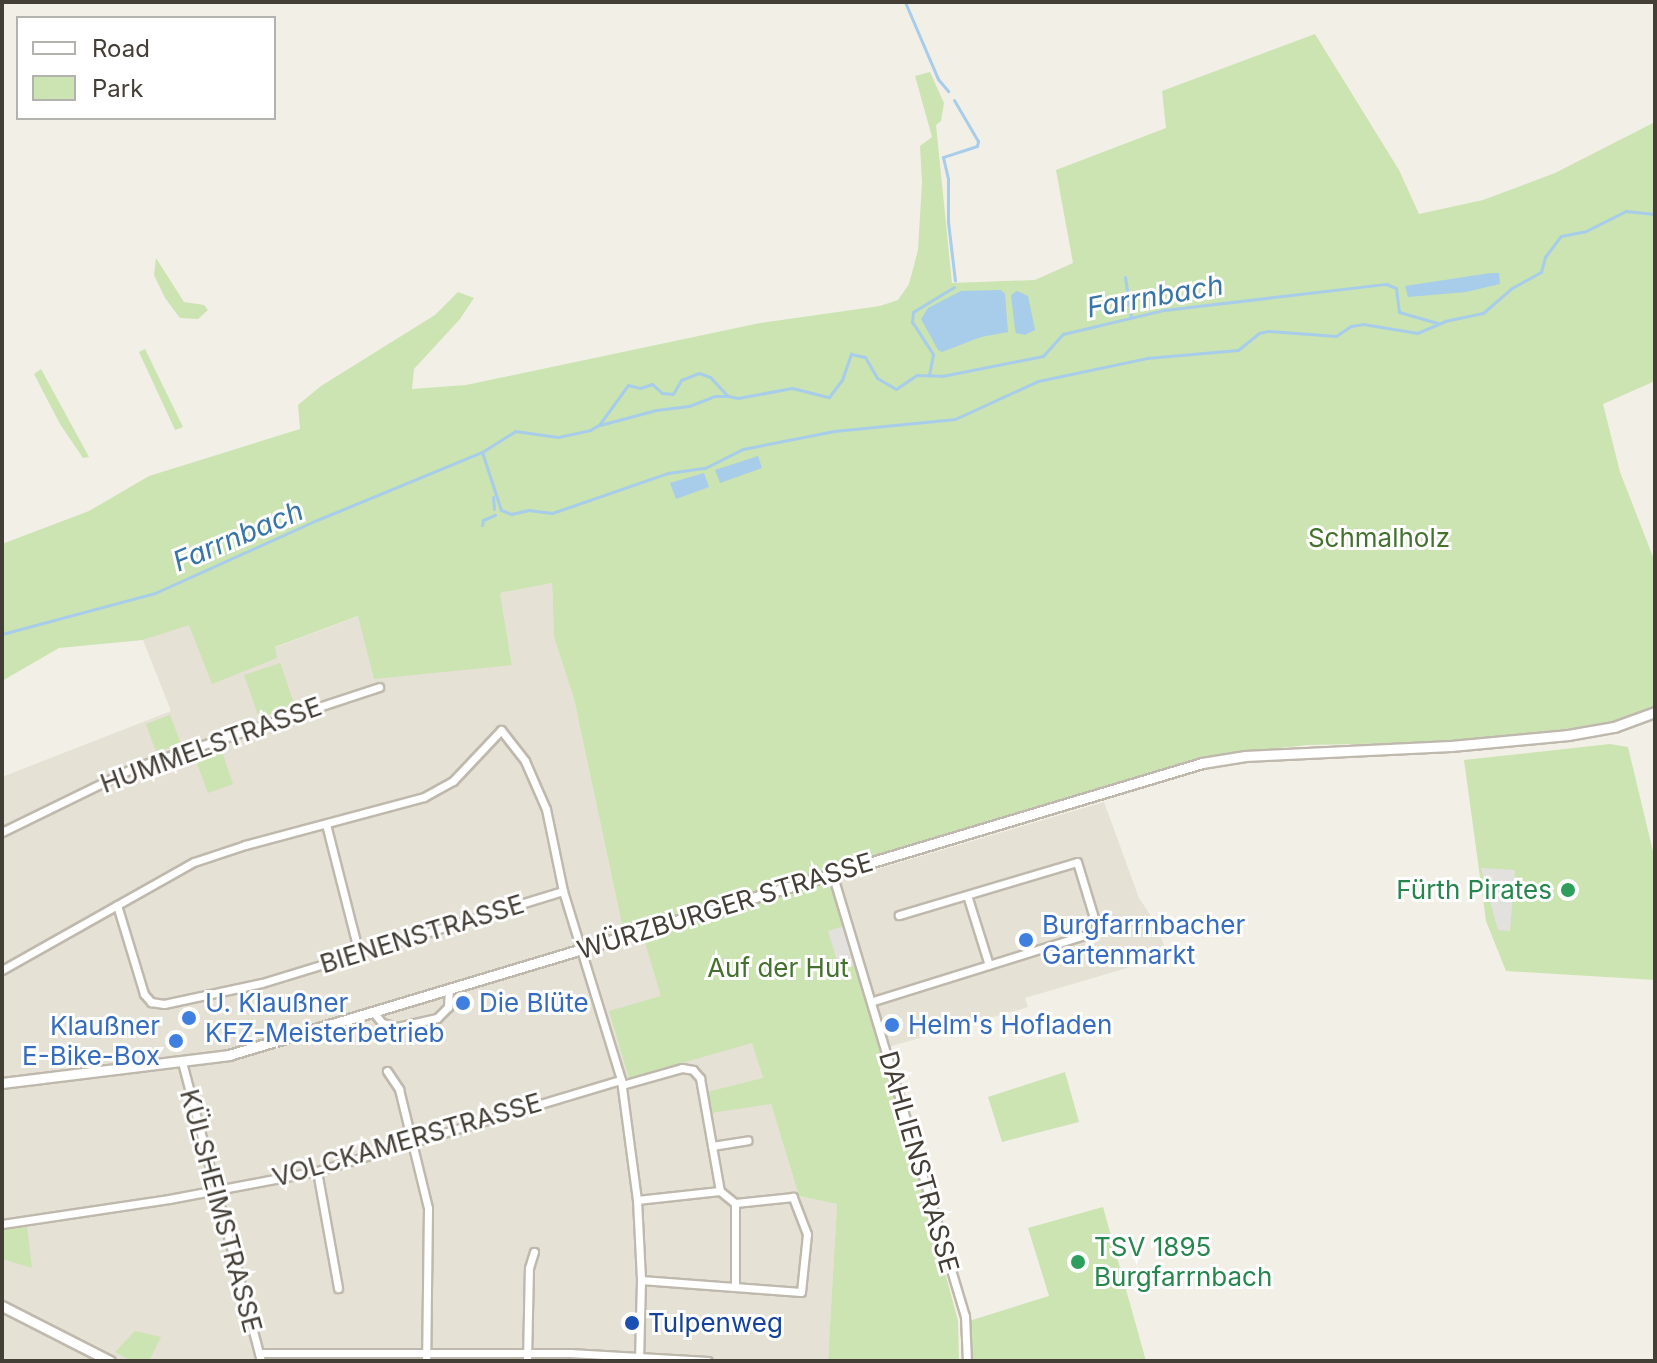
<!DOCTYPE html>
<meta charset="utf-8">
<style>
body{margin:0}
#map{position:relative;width:1657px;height:1363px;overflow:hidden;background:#f2efe7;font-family:Inter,sans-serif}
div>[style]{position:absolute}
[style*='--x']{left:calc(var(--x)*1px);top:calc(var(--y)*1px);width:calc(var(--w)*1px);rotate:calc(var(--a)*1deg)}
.residential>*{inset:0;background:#e5e1d5}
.green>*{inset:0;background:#cce3b2}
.parking>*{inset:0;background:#e3e1de}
.water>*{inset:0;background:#a7cdea}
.stream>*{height:3px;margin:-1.5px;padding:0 1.5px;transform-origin:1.5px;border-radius:1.5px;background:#a7cdea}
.roads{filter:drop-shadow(2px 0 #bfb9ad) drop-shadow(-2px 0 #bfb9ad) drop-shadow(0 2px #bfb9ad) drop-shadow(0 -2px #bfb9ad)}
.minor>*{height:7px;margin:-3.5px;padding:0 3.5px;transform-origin:3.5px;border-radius:3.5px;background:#fff}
.tertiary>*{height:9px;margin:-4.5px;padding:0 4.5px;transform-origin:4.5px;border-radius:4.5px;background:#fff}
.dots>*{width:22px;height:22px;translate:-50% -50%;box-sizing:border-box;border:4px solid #fff;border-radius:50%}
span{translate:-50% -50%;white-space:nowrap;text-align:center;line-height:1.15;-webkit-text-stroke:6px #fff;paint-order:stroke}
.park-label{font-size:26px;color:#45712e}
.street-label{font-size:26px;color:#443f36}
.leisure-label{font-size:26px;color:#27864d}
.right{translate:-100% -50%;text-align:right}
.left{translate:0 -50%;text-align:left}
.shop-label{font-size:26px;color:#366cbe}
.transit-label{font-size:26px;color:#164399}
.water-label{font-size:28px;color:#3875a7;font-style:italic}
.frame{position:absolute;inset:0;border:4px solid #443f36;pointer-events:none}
.legend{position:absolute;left:16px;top:16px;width:260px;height:104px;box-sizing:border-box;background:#fff;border:2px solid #b4b2af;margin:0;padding:10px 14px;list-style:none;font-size:24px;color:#443f36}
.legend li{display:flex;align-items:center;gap:16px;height:40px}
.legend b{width:40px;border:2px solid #b4b2af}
</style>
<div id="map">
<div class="residential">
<div style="clip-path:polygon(552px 583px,554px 637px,574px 699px,624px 934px,641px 930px,662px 997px,629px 1077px,752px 1042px,799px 1196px,837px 1204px,828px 1361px,2px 1361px,2px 777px,171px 711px,143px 640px,189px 624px,277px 658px,274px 648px,359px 616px,512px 664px,500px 593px)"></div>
<div style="clip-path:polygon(1104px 802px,1139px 898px,1155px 922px,1168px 956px,1025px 998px,1028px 1007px,885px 1048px,834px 882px)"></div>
</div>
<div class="green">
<div style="clip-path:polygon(1315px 34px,1399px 170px,1419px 214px,1483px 200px,1555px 173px,1655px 122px,1655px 381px,1603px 404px,1620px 472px,1655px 562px,1655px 707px,1613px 723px,1458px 742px,1307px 745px,1217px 755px,830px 869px,885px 1048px,958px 1321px,959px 1361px,828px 1361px,837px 1204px,799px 1196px,771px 1104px,711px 1113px,707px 1092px,763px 1078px,752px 1043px,629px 1078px,609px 1011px,661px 996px,641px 930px,624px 934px,574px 699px,554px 637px,552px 583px,500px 593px,512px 665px,374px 679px,358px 616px,275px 647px,277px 658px,212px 684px,189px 625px,143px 640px,59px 648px,2px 681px,2px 544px,89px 511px,149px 476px,300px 429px,298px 405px,321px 386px,435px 315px,458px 292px,474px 298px,460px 319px,414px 369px,412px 389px,466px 385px,760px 323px,880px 306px,898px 300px,909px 284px,918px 250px,922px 182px,920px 146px,932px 137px,915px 76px,930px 72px,944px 103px,941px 121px,936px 125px,952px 283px,1035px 280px,1073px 263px,1056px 170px,1166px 128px,1162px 91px)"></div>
<div style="clip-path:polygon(156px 258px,184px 302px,204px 305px,208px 310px,198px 319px,180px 318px,165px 298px,154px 275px)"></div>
<div style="clip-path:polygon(145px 349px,183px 427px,175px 430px,139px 352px)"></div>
<div style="clip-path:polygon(41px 369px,89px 457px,83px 458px,60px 424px,34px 374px)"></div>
<div style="clip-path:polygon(280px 663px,295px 706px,259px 718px,244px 675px)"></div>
<div style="clip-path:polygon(170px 715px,181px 744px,156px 752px,146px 724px)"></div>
<div style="clip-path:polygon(1610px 744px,1628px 747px,1655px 860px,1655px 980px,1506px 971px,1486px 921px,1464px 760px)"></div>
<div style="clip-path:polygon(221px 749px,233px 784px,208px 793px,195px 758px)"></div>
<div style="clip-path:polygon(1065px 1072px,1079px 1122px,1002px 1142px,988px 1097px)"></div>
<div style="clip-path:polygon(1103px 1207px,1146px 1361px,970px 1361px,969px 1321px,1049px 1296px,1028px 1228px)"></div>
<div style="clip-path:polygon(27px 1227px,32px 1268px,2px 1259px,2px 1230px)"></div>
<div style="clip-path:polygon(135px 1331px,161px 1337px,149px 1361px,132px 1361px,115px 1352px)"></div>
</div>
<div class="parking">
<div style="clip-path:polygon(1481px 868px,1515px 870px,1510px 931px,1498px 930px)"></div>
<div style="clip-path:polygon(847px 925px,859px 964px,840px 970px,828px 931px)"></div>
</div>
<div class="water">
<div style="clip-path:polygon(1491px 273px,1499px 273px,1500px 284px,1466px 292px,1408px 297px,1405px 286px)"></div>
<div style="clip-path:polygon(1001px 290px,1005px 294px,1008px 332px,981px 337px,942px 352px,938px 350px,921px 319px,928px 308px,961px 291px)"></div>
<div style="clip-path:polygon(1017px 291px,1028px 296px,1035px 330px,1025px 335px,1016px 333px,1015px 329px,1011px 295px)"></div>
<div style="clip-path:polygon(758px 456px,762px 468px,720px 483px,715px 470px)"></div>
<div style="clip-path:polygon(704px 473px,709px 487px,676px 499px,670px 483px)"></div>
</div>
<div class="stream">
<div style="--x:905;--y:2;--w:84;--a:66.8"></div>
<div style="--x:938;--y:79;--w:16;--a:50"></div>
<div style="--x:954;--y:100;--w:48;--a:59.7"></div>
<div style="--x:978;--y:141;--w:5;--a:101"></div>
<div style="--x:977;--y:146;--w:36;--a:162"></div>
<div style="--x:943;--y:157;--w:23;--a:77"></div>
<div style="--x:948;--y:179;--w:43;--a:90"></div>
<div style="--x:948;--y:222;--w:59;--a:83.2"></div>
<div style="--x:1125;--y:277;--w:40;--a:81.5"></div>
<div style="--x:929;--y:375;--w:21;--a:-79"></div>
<div style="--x:933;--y:354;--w:38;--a:-123"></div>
<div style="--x:912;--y:322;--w:10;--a:-84"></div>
<div style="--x:913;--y:312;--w:48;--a:-31.4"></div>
<div style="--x:600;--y:425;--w:58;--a:-15"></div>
<div style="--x:656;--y:410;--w:33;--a:-7"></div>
<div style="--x:689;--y:406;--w:28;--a:-21"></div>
<div style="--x:715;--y:396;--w:13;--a:0"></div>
<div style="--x:482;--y:452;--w:61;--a:71.9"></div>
<div style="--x:501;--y:510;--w:11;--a:22"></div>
<div style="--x:511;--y:514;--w:17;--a:-13"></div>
<div style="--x:528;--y:510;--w:24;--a:7"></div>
<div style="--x:552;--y:513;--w:123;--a:-19"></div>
<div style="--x:668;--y:473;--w:37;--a:-8"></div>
<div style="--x:705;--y:468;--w:42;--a:-26.6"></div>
<div style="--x:743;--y:449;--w:93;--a:-11.2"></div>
<div style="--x:834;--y:431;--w:122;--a:-5.7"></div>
<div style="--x:955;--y:419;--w:91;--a:-24.6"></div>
<div style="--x:1038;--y:381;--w:111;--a:-11.9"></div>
<div style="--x:1147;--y:358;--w:91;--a:-5"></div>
<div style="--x:1238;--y:350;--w:27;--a:-39"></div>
<div style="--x:1259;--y:333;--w:9;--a:-13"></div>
<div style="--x:1268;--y:331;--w:68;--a:4.2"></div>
<div style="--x:1336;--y:336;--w:18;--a:-34"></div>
<div style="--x:1351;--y:326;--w:12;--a:-9"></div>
<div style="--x:1363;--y:324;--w:55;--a:9.5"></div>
<div style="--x:1417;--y:333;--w:30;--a:-23"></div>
<div style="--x:1445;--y:321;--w:39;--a:-12"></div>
<div style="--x:1483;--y:313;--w:38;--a:-41"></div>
<div style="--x:1512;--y:288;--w:33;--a:-29"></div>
<div style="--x:1541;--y:272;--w:16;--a:-75"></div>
<div style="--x:1545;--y:257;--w:26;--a:-53"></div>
<div style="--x:1561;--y:236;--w:25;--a:-11"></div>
<div style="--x:1586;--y:231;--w:45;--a:-26.6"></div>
<div style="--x:1626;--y:211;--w:29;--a:6"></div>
<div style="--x:493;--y:497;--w:12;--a:85"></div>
<div style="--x:482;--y:525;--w:5;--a:-79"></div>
<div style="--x:483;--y:520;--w:13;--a:-23"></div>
<div style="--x:2;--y:634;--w:158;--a:-15"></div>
<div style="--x:155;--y:593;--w:178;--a:-24.3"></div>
<div style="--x:317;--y:520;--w:178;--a:-22.4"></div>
<div style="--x:482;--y:452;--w:39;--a:-32"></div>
<div style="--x:515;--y:431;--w:43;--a:7.9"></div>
<div style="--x:558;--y:437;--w:33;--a:-12"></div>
<div style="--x:590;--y:430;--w:10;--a:-29"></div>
<div style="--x:599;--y:425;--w:49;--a:-54.1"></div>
<div style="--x:628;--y:385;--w:12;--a:14"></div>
<div style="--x:640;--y:388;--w:13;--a:-18"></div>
<div style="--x:652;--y:384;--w:13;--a:42"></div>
<div style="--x:662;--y:393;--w:11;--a:5"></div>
<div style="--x:673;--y:394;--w:16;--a:-60"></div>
<div style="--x:681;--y:380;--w:19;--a:-21"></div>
<div style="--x:699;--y:373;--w:12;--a:20"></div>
<div style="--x:710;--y:377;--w:26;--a:47"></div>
<div style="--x:728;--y:396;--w:10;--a:11"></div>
<div style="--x:738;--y:398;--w:55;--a:-10.5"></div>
<div style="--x:792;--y:388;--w:38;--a:14"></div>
<div style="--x:829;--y:397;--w:21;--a:-53"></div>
<div style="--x:842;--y:380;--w:28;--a:-71"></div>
<div style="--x:851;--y:354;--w:14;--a:12"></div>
<div style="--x:865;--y:357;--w:24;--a:60"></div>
<div style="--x:877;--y:378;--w:22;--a:30"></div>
<div style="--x:896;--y:389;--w:25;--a:-34"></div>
<div style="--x:917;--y:375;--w:25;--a:2"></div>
<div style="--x:942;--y:376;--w:103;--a:-11.2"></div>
<div style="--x:1043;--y:356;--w:30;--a:-48"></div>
<div style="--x:1063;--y:334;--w:104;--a:-13.4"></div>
<div style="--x:1164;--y:310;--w:224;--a:-6.7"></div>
<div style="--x:1386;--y:284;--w:11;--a:22"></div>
<div style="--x:1396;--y:288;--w:24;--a:83"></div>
<div style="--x:1399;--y:312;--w:40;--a:16"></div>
</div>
<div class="roads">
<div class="minor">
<div style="--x:326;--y:824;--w:133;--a:75.7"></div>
<div style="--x:2;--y:832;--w:146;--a:-26"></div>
<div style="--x:133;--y:768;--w:259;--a:-18.2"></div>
<div style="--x:832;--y:873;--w:463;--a:73.3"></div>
<div style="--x:965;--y:1316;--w:45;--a:87.5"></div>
<div style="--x:967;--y:895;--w:73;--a:72.6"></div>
<div style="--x:117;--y:905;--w:93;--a:73.1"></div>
<div style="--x:144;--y:994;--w:11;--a:49"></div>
<div style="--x:151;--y:1002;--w:13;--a:9"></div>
<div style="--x:164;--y:1004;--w:100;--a:-12.1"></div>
<div style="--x:262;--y:983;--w:315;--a:-17"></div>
<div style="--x:2;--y:970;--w:220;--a:-29.4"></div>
<div style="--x:194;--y:862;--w:54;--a:-18.4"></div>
<div style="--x:245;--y:845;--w:185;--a:-15"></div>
<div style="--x:424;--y:797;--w:33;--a:-29"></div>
<div style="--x:453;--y:781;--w:70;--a:-46.7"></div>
<div style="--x:501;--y:730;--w:39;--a:52"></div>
<div style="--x:525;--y:761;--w:52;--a:66.4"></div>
<div style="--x:546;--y:809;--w:84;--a:78.3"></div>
<div style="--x:563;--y:891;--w:198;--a:72.9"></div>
<div style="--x:621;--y:1080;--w:121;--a:82.4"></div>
<div style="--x:637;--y:1200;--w:80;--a:87.1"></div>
<div style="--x:641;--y:1280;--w:81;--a:91.4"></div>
<div style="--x:873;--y:1001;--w:236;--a:-17.3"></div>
<div style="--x:1098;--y:931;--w:72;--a:-106.9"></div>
<div style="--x:1077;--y:862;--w:186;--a:163.4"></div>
<div style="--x:374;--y:1013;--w:13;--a:51"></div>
<div style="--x:382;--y:1023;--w:16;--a:15"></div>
<div style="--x:397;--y:1027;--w:41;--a:-12.7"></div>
<div style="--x:437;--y:1018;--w:16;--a:-45"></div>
<div style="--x:448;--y:1007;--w:18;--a:-87"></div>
<div style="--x:182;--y:1062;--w:309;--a:75.2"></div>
<div style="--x:387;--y:1071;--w:22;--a:56"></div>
<div style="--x:399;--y:1089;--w:122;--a:76.3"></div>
<div style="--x:428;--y:1208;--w:153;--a:90.7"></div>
<div style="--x:622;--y:1085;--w:62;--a:-15.8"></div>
<div style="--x:682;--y:1068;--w:11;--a:10"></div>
<div style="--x:693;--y:1070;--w:11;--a:49"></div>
<div style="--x:700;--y:1078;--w:115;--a:80"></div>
<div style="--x:720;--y:1191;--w:19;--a:39"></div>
<div style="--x:735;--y:1203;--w:83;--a:90"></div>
<div style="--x:712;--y:1146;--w:36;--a:-9"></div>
<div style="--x:317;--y:1171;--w:119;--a:79.8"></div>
<div style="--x:637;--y:1200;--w:83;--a:-6.2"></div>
<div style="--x:2;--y:1224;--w:169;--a:-8.5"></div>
<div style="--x:169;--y:1199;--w:151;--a:-10.7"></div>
<div style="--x:317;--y:1171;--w:317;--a:-16.7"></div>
<div style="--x:641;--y:1280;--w:160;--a:4.3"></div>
<div style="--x:801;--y:1292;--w:58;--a:-84.1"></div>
<div style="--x:807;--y:1234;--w:40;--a:-111"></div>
<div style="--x:793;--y:1197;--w:58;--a:174.1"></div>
<div style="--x:259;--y:1353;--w:311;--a:0"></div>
<div style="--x:570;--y:1353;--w:138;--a:3.3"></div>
<div style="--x:527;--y:1361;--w:93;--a:-88.8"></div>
<div style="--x:529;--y:1268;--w:17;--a:-73"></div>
</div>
<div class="tertiary">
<div style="--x:2;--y:1083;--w:229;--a:-7"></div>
<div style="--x:229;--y:1055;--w:1016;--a:-16.7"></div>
<div style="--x:1202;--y:763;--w:44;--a:-9.2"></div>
<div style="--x:1245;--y:756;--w:206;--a:-2.8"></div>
<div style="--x:1451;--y:746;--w:118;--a:-5.4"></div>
<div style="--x:1568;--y:735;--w:47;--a:-9.9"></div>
<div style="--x:1614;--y:727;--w:44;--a:-20.1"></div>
<div style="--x:2;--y:1306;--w:121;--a:27"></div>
</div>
</div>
<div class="dots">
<div style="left:1568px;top:890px;background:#2e9e5b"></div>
<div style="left:1026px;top:940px;background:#3f7fe0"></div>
<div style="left:463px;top:1003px;background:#3f7fe0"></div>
<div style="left:189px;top:1018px;background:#3f7fe0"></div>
<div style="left:892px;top:1025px;background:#3f7fe0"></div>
<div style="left:176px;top:1041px;background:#3f7fe0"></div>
<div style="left:1078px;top:1262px;background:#2e9e5b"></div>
<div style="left:632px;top:1323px;background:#1a4fb4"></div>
</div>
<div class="park-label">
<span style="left:1379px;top:538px">Schmalholz</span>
<span style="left:778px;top:968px">Auf der Hut</span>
</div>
<div class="street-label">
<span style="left:211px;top:745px;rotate:-20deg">HUMMELSTRASSE</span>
<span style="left:725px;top:906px;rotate:-17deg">WÜRZBURGER STRASSE</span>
<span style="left:422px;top:934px;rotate:-17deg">BIENENSTRASSE</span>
<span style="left:407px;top:1140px;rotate:-16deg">VOLCKAMERSTRASSE</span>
<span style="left:919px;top:1162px;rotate:74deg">DAHLIENSTRASSE</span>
<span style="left:221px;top:1211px;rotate:75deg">KÜLSHEIMSTRASSE</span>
</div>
<div class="leisure-label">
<span class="right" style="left:1552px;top:890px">Fürth Pirates</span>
<span class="left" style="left:1094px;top:1262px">TSV 1895<br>Burgfarrnbach</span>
</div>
<div class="shop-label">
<span class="left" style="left:1042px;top:940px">Burgfarrnbacher<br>Gartenmarkt</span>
<span class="left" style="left:205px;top:1018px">U. Klaußner<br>KFZ-Meisterbetrieb</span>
<span class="left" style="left:479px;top:1003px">Die Blüte</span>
<span class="left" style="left:908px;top:1025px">Helm's Hofladen</span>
<span class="right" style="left:160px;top:1041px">Klaußner<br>E-Bike-Box</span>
</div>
<div class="transit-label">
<span class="left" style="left:648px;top:1323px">Tulpenweg</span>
</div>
<div class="water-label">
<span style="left:1155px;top:296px;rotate:-10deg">Farrnbach</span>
<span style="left:238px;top:536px;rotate:-23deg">Farrnbach</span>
</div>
<div class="frame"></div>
<ul class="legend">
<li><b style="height:10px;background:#fff"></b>Road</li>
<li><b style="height:22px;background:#cce3b2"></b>Park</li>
</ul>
</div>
